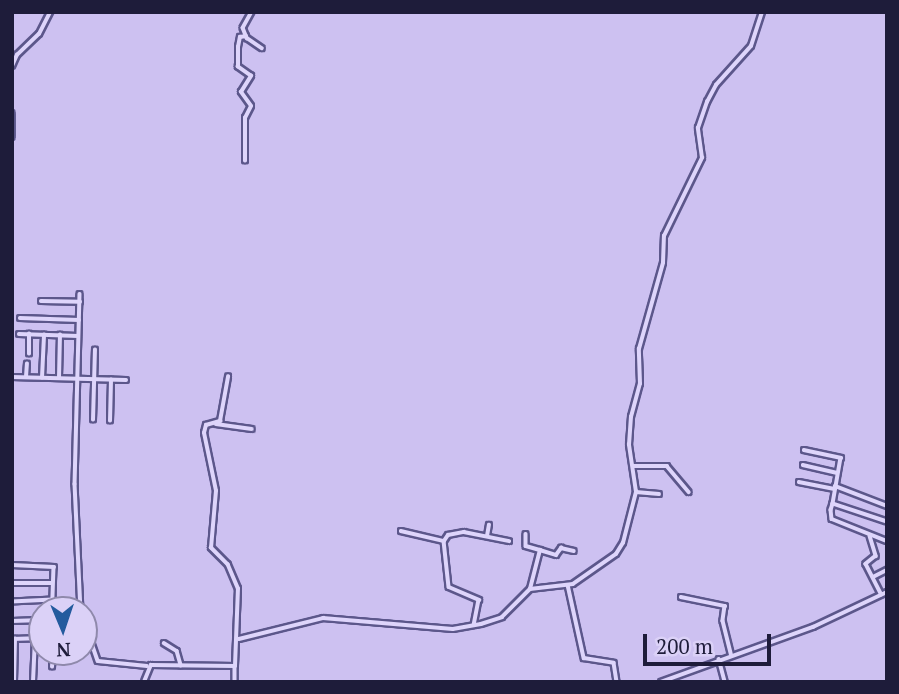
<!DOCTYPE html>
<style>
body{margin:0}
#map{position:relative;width:899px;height:694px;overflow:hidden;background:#cdc1f1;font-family:"PT Serif",serif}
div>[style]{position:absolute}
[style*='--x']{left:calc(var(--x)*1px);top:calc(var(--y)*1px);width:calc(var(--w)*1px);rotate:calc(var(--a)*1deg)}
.roads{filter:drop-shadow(2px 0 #5c578b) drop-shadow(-2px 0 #5c578b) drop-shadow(0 2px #5c578b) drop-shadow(0 -2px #5c578b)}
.street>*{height:3.5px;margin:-1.75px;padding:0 1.75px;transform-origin:1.75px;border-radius:1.75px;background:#ded5fb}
span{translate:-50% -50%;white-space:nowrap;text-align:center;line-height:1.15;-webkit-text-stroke:7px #dbd1f7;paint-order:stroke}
.frame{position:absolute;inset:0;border:14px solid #1e1c3a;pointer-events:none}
.north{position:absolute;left:28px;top:596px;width:70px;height:70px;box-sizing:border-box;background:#dbd1f7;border:2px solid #8f89ab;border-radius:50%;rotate:178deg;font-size:19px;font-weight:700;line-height:28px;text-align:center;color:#1e1c3a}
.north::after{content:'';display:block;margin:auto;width:24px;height:32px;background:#245b9e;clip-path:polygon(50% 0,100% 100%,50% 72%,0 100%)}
.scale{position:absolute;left:643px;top:634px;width:128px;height:32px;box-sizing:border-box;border:4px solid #1e1c3a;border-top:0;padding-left:9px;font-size:21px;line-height:24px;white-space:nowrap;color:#1e1c3a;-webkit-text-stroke:5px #dbd1f7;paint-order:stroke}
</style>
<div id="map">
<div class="roads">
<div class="street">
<div style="--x:252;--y:12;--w:18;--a:119"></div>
<div style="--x:243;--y:28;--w:11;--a:68"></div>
<div style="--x:247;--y:38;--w:18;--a:34"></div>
<div style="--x:12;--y:66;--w:12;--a:-66"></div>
<div style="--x:17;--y:55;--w:30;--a:-44"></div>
<div style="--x:39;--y:34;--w:25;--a:-63"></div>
<div style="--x:12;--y:113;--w:24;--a:90"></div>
<div style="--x:245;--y:161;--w:43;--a:-90"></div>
<div style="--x:245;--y:118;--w:13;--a:-63"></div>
<div style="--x:251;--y:106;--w:17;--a:-126"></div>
<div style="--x:241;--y:92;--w:19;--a:-58"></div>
<div style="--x:251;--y:76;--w:16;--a:-145"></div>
<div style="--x:238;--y:67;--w:20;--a:-90"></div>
<div style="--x:238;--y:47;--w:10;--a:-79"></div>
<div style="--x:240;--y:37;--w:6;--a:-9"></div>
<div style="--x:80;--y:294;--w:190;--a:91.5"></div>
<div style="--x:75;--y:484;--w:126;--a:87.3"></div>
<div style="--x:41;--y:301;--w:39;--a:1"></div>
<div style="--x:20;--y:318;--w:59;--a:1.9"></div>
<div style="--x:19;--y:334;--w:59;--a:1.9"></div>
<div style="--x:29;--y:354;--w:20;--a:-90"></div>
<div style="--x:12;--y:377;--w:114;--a:1.5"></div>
<div style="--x:26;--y:377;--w:13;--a:-86"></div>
<div style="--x:42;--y:378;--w:43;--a:-87.3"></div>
<div style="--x:59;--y:378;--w:43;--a:-88.7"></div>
<div style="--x:93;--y:420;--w:70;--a:-88.4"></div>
<div style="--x:110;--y:421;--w:41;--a:-88.6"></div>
<div style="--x:216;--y:424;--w:36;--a:8"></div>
<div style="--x:804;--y:450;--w:38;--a:12"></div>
<div style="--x:841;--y:458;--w:47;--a:99.9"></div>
<div style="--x:803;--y:465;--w:35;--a:13"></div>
<div style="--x:633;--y:466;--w:34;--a:0"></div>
<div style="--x:667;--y:466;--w:34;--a:50"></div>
<div style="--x:799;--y:482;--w:36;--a:11"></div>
<div style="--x:835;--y:486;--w:56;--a:21"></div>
<div style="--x:636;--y:492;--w:23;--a:5"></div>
<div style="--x:887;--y:522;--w:57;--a:-161.6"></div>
<div style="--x:833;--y:504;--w:6;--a:108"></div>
<div style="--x:831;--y:510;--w:9;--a:84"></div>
<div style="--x:832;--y:519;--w:59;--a:21.8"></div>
<div style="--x:401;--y:531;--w:44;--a:13.1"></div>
<div style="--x:444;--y:541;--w:46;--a:83.8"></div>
<div style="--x:449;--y:587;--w:33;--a:23"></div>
<div style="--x:479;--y:600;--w:25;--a:101"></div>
<div style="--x:526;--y:534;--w:12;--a:90"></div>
<div style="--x:526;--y:546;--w:15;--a:16"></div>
<div style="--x:487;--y:536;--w:11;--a:-80"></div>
<div style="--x:870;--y:536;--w:21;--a:73"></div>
<div style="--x:876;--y:556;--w:13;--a:141"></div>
<div style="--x:866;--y:564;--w:34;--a:63"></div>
<div style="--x:444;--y:541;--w:7;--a:-56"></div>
<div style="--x:448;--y:535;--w:16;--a:-11"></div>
<div style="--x:464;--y:532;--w:46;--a:11.3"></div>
<div style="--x:12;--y:565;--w:42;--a:2.7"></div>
<div style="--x:54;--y:567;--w:33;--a:92"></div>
<div style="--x:53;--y:600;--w:41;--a:177.2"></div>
<div style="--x:873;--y:577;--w:16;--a:-27"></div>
<div style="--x:12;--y:583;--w:40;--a:0"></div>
<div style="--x:568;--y:585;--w:75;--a:77.6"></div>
<div style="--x:584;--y:658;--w:30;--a:9"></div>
<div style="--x:614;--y:663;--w:19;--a:81"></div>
<div style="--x:530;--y:589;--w:40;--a:-75.6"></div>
<div style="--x:540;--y:550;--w:17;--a:17"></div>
<div style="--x:556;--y:555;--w:9;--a:-54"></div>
<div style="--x:561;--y:548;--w:13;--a:13"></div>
<div style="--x:681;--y:597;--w:45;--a:11.6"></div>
<div style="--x:725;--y:606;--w:15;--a:98"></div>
<div style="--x:723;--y:621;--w:34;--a:76"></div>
<div style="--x:84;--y:620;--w:43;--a:71.1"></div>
<div style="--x:98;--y:661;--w:49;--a:5.8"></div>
<div style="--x:12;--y:621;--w:30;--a:-2"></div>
<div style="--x:12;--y:639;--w:30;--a:-2"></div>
<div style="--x:239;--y:639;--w:87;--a:-14"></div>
<div style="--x:323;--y:618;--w:130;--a:4.8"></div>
<div style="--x:453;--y:629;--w:28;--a:-10"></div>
<div style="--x:481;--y:624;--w:22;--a:-18"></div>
<div style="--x:502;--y:617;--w:40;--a:-45"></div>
<div style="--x:530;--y:589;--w:43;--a:-6.6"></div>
<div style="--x:573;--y:584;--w:52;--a:-34.9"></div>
<div style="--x:616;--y:554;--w:13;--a:-58"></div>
<div style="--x:623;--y:543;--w:53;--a:-75.7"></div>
<div style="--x:636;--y:492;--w:48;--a:-98.5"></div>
<div style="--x:629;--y:445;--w:28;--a:-86"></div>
<div style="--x:631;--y:417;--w:34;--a:-75"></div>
<div style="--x:640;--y:384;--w:35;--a:-92"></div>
<div style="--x:639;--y:349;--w:89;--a:-74.4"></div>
<div style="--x:663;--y:263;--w:27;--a:-88"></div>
<div style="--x:664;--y:236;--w:87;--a:-64"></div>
<div style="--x:702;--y:158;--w:30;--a:-98"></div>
<div style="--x:698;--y:128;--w:28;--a:-71"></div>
<div style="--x:707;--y:102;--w:19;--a:-62"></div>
<div style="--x:716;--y:85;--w:52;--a:-48.1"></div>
<div style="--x:751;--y:46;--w:36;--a:-72"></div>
<div style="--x:164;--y:643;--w:15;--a:32"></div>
<div style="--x:177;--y:651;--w:15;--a:74"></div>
<div style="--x:53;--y:652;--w:4;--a:90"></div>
<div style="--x:53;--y:656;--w:19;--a:3"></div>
<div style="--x:719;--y:659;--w:24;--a:75"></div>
<div style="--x:235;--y:666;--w:16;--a:90"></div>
<div style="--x:52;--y:667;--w:11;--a:-85"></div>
<div style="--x:14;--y:682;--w:43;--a:-88.7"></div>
<div style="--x:33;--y:682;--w:44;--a:-87.4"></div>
<div style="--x:144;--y:682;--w:18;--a:-68"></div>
<div style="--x:151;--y:665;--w:84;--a:0.7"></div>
<div style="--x:235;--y:666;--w:77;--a:-87.8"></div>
<div style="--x:238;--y:589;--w:26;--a:-113"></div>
<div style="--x:228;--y:565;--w:24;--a:-135"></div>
<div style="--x:211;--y:548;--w:57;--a:-85"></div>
<div style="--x:216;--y:491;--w:59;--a:-101.7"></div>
<div style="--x:204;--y:433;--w:8;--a:-76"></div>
<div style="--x:206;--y:425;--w:15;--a:-16"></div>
<div style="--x:220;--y:421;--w:45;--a:-79.7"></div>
<div style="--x:661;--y:682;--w:162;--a:-19.9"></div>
<div style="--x:813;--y:627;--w:82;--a:-25.3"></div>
</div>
</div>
<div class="frame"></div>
<div class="north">N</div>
<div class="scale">200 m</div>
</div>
